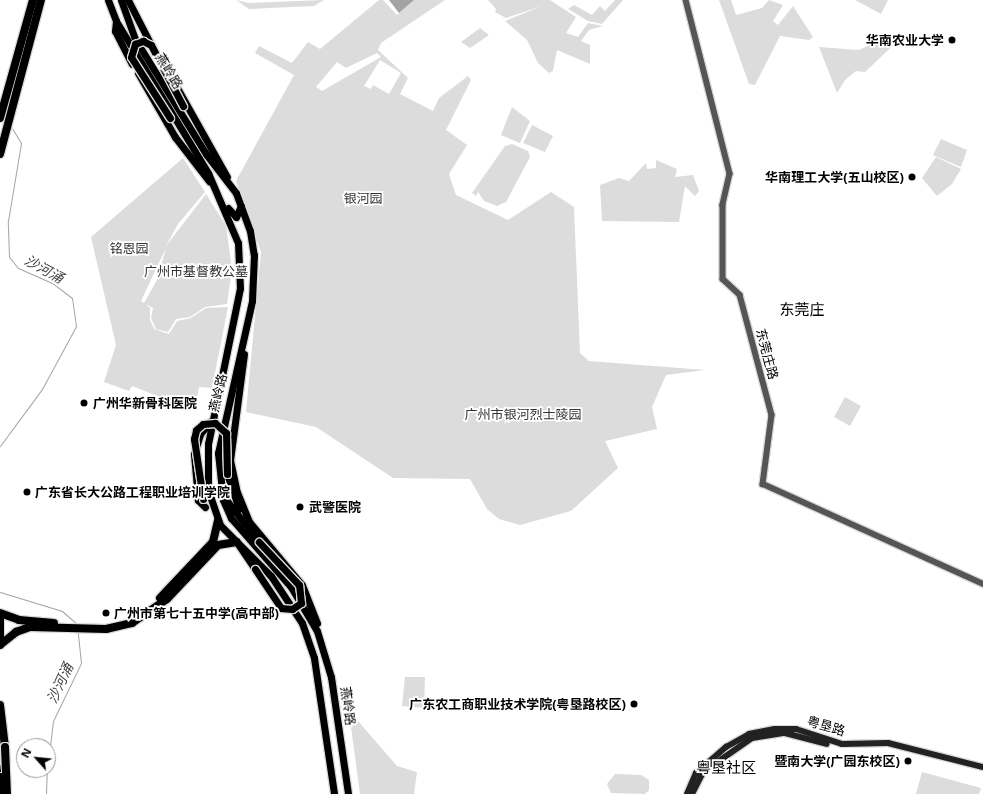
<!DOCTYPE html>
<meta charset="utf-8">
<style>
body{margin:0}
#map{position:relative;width:983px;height:794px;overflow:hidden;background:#fff;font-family:"Noto Sans","Noto Sans SC",sans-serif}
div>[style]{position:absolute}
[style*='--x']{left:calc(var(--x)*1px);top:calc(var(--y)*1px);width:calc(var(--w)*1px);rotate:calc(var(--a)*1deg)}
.green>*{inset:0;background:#dcdcdc}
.water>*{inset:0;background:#a3a3a3}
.stream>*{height:1px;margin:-0.5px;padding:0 0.5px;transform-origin:0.5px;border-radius:0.5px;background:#a3a3a3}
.roads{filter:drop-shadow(1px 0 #dbdbdb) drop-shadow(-1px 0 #dbdbdb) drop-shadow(0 1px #dbdbdb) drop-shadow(0 -1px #dbdbdb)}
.tertiary>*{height:5.5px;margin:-2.75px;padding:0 2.75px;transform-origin:2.75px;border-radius:2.75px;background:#555}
.secondary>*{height:6px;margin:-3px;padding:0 3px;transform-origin:3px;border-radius:3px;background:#222}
.trunk>*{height:7px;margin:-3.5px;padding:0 3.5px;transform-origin:3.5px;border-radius:3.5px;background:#000}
.motorway>*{height:8px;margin:-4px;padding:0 4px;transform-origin:4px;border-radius:4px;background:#000}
.bridges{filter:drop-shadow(1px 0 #dbdbdb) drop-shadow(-1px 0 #dbdbdb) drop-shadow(0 1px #dbdbdb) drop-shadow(0 -1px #dbdbdb)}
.trunk-bridge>*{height:7px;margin:-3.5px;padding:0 3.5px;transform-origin:3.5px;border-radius:3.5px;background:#000}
.motorway-bridge>*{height:8px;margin:-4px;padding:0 4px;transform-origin:4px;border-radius:4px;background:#000}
.dots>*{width:11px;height:11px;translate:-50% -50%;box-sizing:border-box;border:2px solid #fff;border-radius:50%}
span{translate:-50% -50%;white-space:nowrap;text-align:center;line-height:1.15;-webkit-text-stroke:3.5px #fff;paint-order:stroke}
.poi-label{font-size:13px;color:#000;font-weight:700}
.right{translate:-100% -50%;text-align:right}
.left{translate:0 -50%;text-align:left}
.street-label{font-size:13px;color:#000}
.park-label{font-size:13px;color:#333}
.water-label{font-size:14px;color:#444;font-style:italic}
.quarter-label{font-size:15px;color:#000}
.north{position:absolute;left:16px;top:738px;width:40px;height:40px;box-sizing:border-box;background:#fff;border:1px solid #999;border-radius:50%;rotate:297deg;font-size:11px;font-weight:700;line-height:16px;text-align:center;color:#000}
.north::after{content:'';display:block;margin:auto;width:14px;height:18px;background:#000;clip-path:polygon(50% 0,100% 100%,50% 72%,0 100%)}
</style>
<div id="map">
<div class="green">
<div style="clip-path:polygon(236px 0,249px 3px,324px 0,314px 6px,249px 9px)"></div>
<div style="clip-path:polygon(evenodd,379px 0,383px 0,397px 15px,414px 0,445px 0,381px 43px,378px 50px,408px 78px,400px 94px,433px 111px,439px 98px,468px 76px,471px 80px,446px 130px,467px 145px,449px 174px,456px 195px,508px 220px,551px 192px,574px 207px,580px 353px,589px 361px,705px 370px,666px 375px,652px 407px,657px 429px,605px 441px,618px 468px,571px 511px,520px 525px,499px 519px,487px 509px,470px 479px,393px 478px,316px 427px,246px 412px,261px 252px,236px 181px,294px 75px,255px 53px,259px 46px,292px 63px,308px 42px,320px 49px,379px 0,377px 53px,381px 57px,322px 91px,316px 87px,337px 62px,346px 68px,377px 53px,379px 0,380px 60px,401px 73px,389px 94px,373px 85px,371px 89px,364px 86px,380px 60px)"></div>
<div style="clip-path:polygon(488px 0,550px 0,576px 17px,566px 33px,578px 37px,588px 23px,603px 26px,589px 30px,581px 41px,590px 45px,590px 64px,557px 50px,553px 71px,549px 73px,538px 63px,527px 40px,505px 21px,542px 6px,506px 18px,495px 12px,496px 9px)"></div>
<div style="clip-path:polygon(615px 0,623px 0,602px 24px,588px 21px,568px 9px,574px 5px,592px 15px,600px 6px,605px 11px)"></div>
<div style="clip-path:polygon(719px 0,731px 0,736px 15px,762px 8px,769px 0,783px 5px,773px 21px,778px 25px,793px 6px,813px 37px,809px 40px,780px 36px,755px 85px,749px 84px)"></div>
<div style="clip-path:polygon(855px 0,888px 0,881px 14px)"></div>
<div style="clip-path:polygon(480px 28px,489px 35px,470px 48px,461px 42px)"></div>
<div style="clip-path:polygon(894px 34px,902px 37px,865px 72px,856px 71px,845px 80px,837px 93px,819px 47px,859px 50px)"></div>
<div style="clip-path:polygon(512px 107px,530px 121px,520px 143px,501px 135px)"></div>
<div style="clip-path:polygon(532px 125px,553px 136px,545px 152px,523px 143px)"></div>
<div style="clip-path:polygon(941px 139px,967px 150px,961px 167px,933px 155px)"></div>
<div style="clip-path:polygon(512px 144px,528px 151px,530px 157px,506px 202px,497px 206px,484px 201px,478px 192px,476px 196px,472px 193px,505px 146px)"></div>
<div style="clip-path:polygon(936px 157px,961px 169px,952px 184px,937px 196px,922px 178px)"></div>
<div style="clip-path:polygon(evenodd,183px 158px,205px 192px,178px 224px,166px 246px,206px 194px,226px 226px,232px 269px,227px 304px,205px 307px,190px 317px,176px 319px,168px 332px,156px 329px,151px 318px,153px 308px,145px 304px,150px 308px,150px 320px,154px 329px,169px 334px,177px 321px,191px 318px,206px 308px,228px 307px,212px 388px,199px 387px,195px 411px,132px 386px,129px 391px,104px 382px,116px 345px,91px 237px,183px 158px,166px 248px,157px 280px,144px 303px,141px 301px,166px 248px)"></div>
<div style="clip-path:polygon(656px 160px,677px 169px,675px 177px,693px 175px,699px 191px,695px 196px,685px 186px,679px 222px,602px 221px,600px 185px,619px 178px,629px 181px,646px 163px,647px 169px,656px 168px)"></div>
<div style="clip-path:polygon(845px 397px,861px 406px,850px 426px,834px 417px)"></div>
<div style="clip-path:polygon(405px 677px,425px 677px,424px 708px,402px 706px)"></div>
<div style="clip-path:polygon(358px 721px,397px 766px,417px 772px,414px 794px,360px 794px,351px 727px)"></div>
<div style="clip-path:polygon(922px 772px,981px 788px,979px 794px,916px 794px)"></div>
<div style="clip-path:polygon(615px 774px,641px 775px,649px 780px,649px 790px,645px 794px,611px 793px,607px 784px)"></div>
</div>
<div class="water">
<div style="clip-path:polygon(389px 0,414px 0,399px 13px)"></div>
</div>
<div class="stream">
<div style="--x:0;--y:446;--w:71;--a:-53.6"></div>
<div style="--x:42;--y:389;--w:72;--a:-61.6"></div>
<div style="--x:76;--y:326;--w:28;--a:-98"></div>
<div style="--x:72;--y:298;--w:25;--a:-143"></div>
<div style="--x:52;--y:283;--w:37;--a:-156"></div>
<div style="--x:18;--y:268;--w:14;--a:-129"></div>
<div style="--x:9;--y:257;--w:36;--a:-92"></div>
<div style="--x:8;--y:221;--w:79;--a:-80.5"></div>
<div style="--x:21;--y:143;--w:17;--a:-121"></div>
<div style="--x:0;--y:592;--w:65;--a:17"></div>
<div style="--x:62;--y:611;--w:20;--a:41"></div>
<div style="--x:48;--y:763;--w:42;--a:-83.2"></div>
<div style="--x:53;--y:721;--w:64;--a:-64.2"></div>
<div style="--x:81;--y:663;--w:30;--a:-96"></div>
<div style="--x:46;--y:794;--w:24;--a:-88"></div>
</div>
<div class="roads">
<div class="tertiary">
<div style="--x:686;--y:0;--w:179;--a:75.8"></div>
<div style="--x:730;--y:174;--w:32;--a:103"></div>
<div style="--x:723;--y:205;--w:74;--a:90"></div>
<div style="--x:723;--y:279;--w:23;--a:43"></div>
<div style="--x:740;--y:295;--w:124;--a:75.1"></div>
<div style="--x:772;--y:415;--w:70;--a:97.4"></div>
<div style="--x:763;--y:484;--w:242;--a:24.4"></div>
</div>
<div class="secondary">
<div style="--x:687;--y:794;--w:23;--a:-67"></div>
<div style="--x:696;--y:773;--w:40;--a:-41"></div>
<div style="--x:726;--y:747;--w:26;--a:-29"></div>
<div style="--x:749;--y:734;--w:26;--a:-11"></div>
<div style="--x:775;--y:729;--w:21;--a:0"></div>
<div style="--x:796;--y:729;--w:48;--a:18.1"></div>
<div style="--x:842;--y:744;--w:46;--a:-1.2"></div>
<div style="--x:888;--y:743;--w:98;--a:14.2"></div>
<div style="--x:692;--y:794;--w:25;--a:-63"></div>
<div style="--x:703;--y:772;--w:60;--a:-34.8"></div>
<div style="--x:752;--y:738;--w:33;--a:-9"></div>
<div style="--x:785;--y:733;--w:43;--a:14.7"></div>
</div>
<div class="trunk">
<div style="--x:108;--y:0;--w:22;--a:69"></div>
<div style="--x:116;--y:21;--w:178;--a:58.8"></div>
<div style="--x:208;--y:173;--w:76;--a:66.8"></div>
<div style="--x:238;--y:243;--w:45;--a:87.5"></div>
<div style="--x:240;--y:288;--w:159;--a:101.6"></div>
<div style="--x:208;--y:444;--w:46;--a:90"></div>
<div style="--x:208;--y:490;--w:37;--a:71"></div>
<div style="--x:220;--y:525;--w:72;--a:45"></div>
<div style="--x:271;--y:576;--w:56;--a:56.6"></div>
<div style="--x:302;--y:623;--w:37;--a:71"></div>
<div style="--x:314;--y:658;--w:137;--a:81.6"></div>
<div style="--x:121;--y:0;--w:41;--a:70.3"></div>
<div style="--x:135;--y:39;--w:135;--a:58.3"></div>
<div style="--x:206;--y:154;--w:49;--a:52.4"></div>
<div style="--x:236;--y:193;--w:40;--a:69.8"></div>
<div style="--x:250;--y:231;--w:24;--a:81"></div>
<div style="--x:254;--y:255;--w:46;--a:92.5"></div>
<div style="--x:252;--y:301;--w:156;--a:102.6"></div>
<div style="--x:218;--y:453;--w:47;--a:83.9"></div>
<div style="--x:223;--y:500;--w:20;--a:66"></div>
<div style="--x:231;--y:518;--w:91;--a:49"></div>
<div style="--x:291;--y:587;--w:51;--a:59.4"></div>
<div style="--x:317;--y:631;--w:48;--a:73.1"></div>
<div style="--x:331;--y:677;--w:118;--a:81.7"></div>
<div style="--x:128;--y:0;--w:53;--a:62.9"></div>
<div style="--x:116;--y:21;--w:10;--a:96"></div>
<div style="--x:115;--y:31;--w:37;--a:63"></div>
<div style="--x:138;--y:73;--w:74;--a:60"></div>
<div style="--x:175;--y:137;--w:56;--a:52.3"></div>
<div style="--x:176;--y:86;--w:104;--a:60.7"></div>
<div style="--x:228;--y:208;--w:12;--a:48"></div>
<div style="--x:236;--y:217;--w:12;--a:-66"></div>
<div style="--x:244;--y:354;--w:107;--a:97.5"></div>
<div style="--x:230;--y:460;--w:33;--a:78"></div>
<div style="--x:237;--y:492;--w:32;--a:68"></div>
<div style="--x:227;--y:474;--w:37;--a:71"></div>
<div style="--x:227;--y:501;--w:52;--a:52"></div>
<div style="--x:205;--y:507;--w:10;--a:-135"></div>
<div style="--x:198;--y:500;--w:46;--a:-95"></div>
<div style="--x:194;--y:454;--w:21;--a:-73"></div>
<div style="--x:200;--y:434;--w:16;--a:-50"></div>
<div style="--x:246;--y:518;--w:87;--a:50.1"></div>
<div style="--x:302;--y:585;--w:41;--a:68.5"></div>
<div style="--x:238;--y:544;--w:30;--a:56"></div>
</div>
<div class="motorway">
<div style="--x:0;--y:118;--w:123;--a:-74.4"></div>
<div style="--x:0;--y:154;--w:159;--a:-75.1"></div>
<div style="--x:160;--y:598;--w:77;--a:-46.6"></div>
<div style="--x:213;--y:542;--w:22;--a:-77"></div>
<div style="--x:0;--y:613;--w:20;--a:20"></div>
<div style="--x:19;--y:620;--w:35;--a:5"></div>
<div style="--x:0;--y:619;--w:26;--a:90"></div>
<div style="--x:0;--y:645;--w:21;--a:-39"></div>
<div style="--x:16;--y:632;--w:15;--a:-20"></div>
<div style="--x:30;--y:627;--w:76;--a:1.5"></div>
<div style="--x:106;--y:629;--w:27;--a:-13"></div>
<div style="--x:132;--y:623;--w:42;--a:-34.4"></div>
<div style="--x:167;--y:599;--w:74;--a:-46.6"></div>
<div style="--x:218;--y:545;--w:19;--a:-9"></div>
<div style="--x:0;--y:705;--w:42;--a:83.2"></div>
<div style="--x:0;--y:769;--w:8;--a:83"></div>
</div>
</div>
<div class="bridges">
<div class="trunk-bridge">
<div style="--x:170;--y:118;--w:72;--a:-122.6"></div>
<div style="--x:131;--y:57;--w:14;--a:-73"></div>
<div style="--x:135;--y:44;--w:9;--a:-21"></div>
<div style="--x:143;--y:41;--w:9;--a:27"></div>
<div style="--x:151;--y:45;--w:69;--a:62.3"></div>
<div style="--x:203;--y:499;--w:61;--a:-98.5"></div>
<div style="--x:194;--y:439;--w:9;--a:-77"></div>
<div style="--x:196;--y:430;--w:9;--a:-41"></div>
<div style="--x:203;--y:424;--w:12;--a:-5"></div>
<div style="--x:215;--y:423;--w:15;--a:42"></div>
<div style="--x:226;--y:433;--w:41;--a:88.6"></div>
<div style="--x:255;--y:569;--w:47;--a:56.3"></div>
<div style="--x:281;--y:608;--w:11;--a:5"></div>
<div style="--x:292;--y:609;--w:11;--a:-34"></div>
<div style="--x:301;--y:603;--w:18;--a:-96"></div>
<div style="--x:299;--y:585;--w:59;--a:-132.9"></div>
</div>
<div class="motorway-bridge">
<div style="--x:5;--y:747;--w:47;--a:87.6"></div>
<div style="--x:1;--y:777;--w:17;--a:87"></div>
</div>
</div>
<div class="dots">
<div style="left:952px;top:40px;background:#000"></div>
<div style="left:912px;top:177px;background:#000"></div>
<div style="left:84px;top:403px;background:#000"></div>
<div style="left:27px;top:492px;background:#000"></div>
<div style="left:300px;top:507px;background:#000"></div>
<div style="left:106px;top:613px;background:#000"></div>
<div style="left:634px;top:704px;background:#000"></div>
<div style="left:908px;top:761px;background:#000"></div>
</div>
<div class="poi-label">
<span class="right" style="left:944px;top:40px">华南农业大学</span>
<span class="right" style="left:904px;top:177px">华南理工大学(五山校区)</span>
<span class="left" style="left:93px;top:403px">广州华新骨科医院</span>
<span class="left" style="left:35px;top:492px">广东省长大公路工程职业培训学院</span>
<span class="left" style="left:309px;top:507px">武警医院</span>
<span class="left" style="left:114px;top:613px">广州市第七十五中学(高中部)</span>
<span class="right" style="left:626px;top:704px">广东农工商职业技术学院(粤垦路校区)</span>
<span class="right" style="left:900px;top:761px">暨南大学(广园东校区)</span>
</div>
<div class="street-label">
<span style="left:169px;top:71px;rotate:58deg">燕岭路</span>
<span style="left:767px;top:354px;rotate:75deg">东莞庄路</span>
<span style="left:218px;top:393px;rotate:-77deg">燕岭路</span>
<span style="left:348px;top:706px;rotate:82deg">燕岭路</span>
<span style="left:826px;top:726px;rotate:16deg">粤垦路</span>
</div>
<div class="park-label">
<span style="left:363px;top:198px">银河园</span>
<span style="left:129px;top:248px">铭恩园</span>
<span style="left:196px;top:271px">广州市基督教公墓</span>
<span style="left:523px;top:414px">广州市银河烈士陵园</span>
</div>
<div class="water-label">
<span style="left:44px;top:269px;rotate:29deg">沙河涌</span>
<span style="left:60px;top:683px;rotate:-65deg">沙河涌</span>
</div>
<div class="quarter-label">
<span style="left:802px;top:310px">东莞庄</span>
<span style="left:726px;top:768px">粤垦社区</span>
</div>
<div class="north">N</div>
</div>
